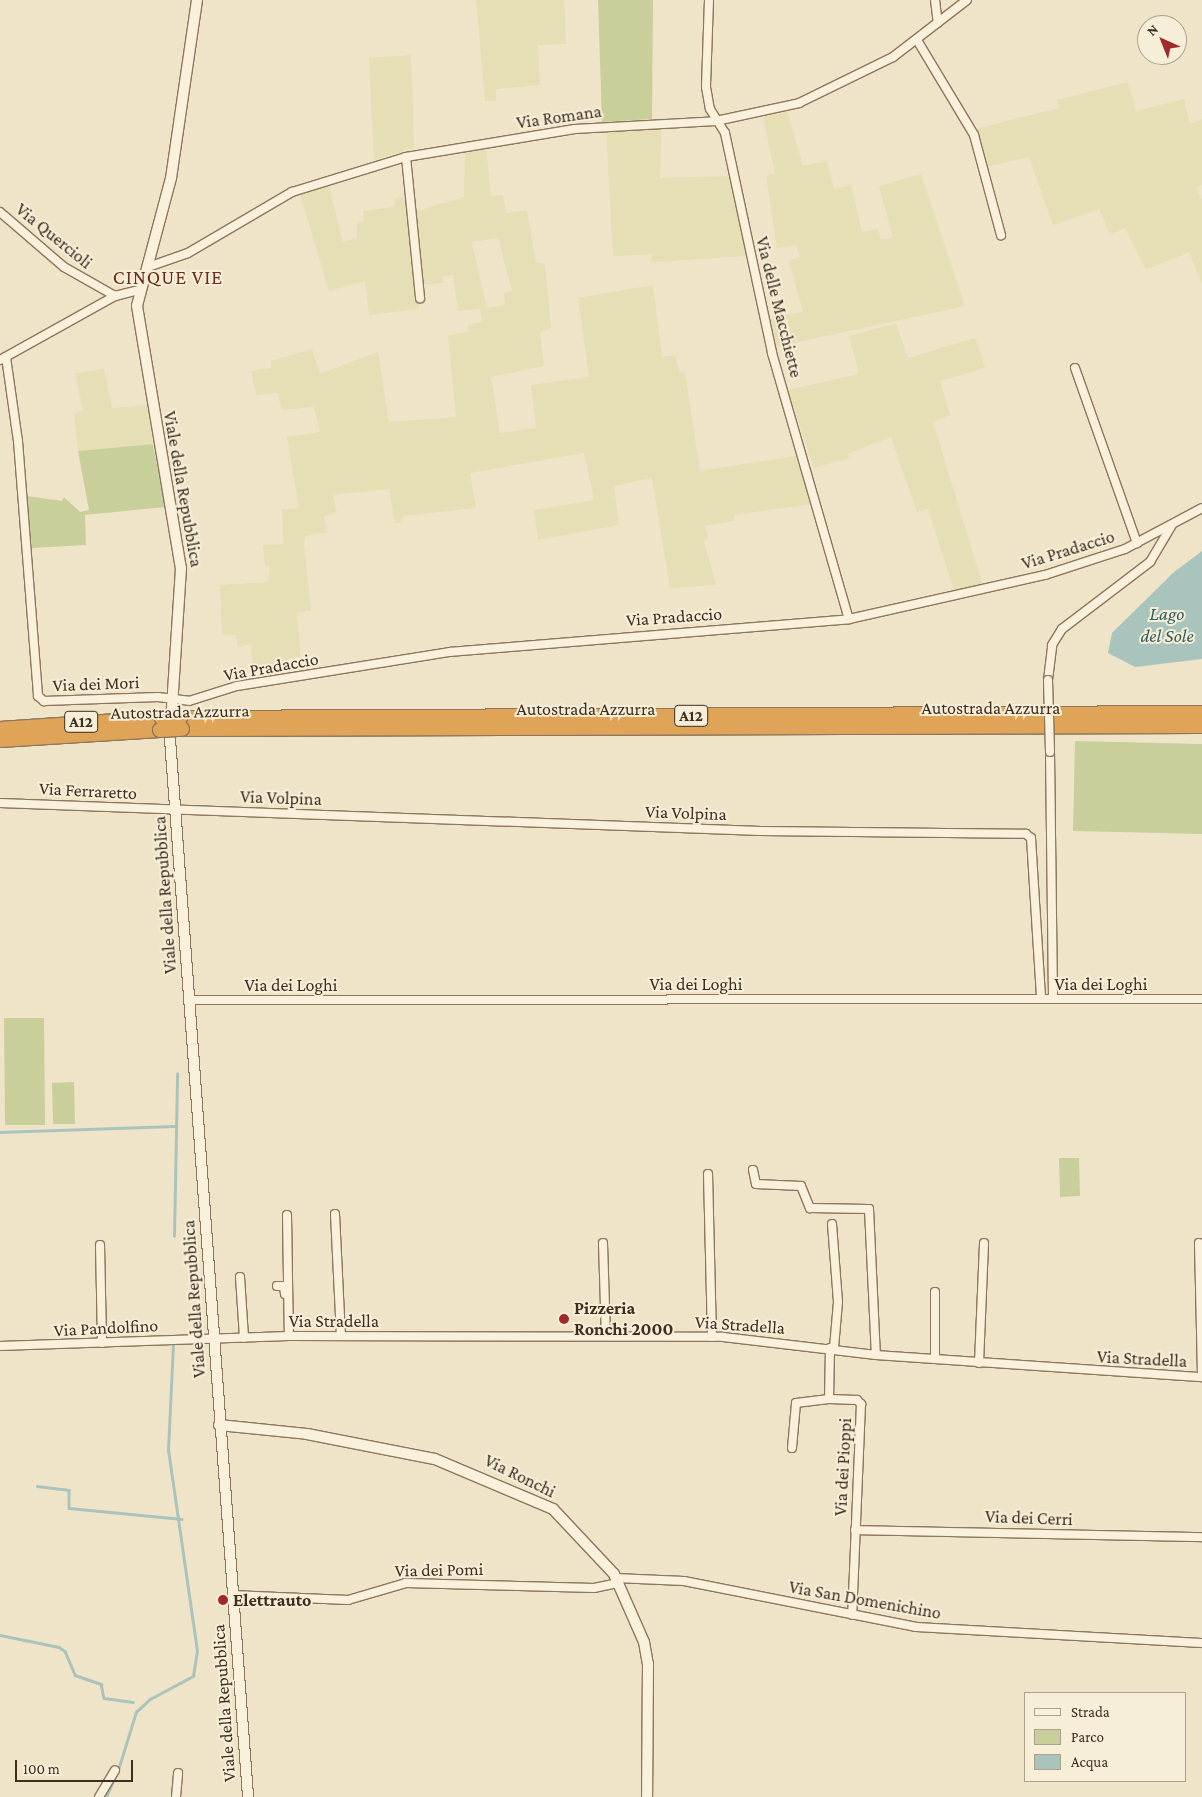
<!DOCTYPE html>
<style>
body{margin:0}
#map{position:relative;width:1202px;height:1797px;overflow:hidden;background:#f0e4c8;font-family:"Crimson Pro",serif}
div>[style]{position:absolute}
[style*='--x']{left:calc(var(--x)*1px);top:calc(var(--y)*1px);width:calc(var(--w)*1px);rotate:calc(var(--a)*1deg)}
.farmland>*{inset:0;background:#e6deb5}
.green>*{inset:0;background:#c9cf9b}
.water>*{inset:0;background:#a9c4bc}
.stream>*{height:2.5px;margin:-1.25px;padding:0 1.25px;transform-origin:1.25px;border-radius:1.25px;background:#a9c4bc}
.roads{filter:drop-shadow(1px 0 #8d765c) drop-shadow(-1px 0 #8d765c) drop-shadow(0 1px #8d765c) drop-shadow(0 -1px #8d765c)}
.street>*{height:8px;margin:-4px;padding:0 4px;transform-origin:4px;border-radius:4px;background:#faf1dc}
.secondary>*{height:10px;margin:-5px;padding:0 5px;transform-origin:5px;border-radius:5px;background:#faf1dc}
.highway>*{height:14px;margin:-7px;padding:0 7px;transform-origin:7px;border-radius:7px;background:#e0a458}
.bridges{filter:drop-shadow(1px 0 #8d765c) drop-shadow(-1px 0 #8d765c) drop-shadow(0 1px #8d765c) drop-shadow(0 -1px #8d765c)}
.street-bridge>*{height:8px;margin:-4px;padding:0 4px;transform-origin:4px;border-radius:4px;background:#faf1dc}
.highway-bridge>*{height:14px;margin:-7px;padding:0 7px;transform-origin:7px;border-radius:7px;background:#e0a458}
.dots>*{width:14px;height:14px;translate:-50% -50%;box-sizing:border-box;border:2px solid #f7eed8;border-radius:50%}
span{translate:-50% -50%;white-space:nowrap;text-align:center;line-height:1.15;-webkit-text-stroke:4px #f7eed8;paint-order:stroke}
.shield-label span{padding:1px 4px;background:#f7eed8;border:1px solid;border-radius:4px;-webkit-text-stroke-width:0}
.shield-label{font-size:16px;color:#3d2e20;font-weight:700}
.street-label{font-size:18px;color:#3d2e20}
.poi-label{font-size:18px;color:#3d2e20;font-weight:700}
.left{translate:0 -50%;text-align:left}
.water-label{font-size:19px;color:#2f5d5a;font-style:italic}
.quarter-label{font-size:20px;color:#6b2e1e;letter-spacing:1px}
.legend{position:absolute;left:1024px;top:1692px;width:162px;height:90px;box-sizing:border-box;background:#f7eed8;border:1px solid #ada18e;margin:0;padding:6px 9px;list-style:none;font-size:15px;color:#3d2e20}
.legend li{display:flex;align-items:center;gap:10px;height:25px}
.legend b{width:25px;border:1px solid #ada18e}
.north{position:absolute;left:1137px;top:15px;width:50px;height:50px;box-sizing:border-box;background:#f7eed8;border:1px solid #ada18e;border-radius:50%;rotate:316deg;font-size:14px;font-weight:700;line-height:20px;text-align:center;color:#3d2e20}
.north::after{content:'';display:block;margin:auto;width:18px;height:22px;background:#9e2a2b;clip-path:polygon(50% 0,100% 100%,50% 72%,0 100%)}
.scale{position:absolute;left:15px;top:1760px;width:118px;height:22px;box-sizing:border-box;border:2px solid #3d2e20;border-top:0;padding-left:6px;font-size:15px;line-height:18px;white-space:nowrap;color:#3d2e20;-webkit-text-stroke:4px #f7eed8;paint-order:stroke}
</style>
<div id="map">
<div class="farmland">
<div style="clip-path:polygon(476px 0,564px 0,566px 44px,538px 45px,540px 85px,496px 89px,496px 101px,485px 101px)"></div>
<div style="clip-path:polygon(411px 55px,414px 147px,374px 160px,369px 58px)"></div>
<div style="clip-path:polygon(1128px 82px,1136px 111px,1184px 99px,1190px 124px,1202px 119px,1202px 185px,1196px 188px,1202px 200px,1202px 284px,1189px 252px,1146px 270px,1125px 228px,1110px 234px,1099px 209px,1053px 225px,1029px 157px,986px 167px,974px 129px,1059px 108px,1057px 100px)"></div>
<div style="clip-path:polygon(787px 111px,803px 166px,827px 161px,834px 189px,851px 185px,862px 232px,878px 229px,881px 239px,893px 238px,879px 186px,921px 174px,965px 306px,776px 347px,770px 319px,803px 312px,789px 261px,800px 257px,796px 245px,777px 248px,766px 176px,775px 173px,763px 117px)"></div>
<div style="clip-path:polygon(661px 127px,660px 178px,732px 176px,748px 256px,655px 262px,650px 261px,653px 254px,613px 256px,606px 129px)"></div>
<div style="clip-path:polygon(evenodd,486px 147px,491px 196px,503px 195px,506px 213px,527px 210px,536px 262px,545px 264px,551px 329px,540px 332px,544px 366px,491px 377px,500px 433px,536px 428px,531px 385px,589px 377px,578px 298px,653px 285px,662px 357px,675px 355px,680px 373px,685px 372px,700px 471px,801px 455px,812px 504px,734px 515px,734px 521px,705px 526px,708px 539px,704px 541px,716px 585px,670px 588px,652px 478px,614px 486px,619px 525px,538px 540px,534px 510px,594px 500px,584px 453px,470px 473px,476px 508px,403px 516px,402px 523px,395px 523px,389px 489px,333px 495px,337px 513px,324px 516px,327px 532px,305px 536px,304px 544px,311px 610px,297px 613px,301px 662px,253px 670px,251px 644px,238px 647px,236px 635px,222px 635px,220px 585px,268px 582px,270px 566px,265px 566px,263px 545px,284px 544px,282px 509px,299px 508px,287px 437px,320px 432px,314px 407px,282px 410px,277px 393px,256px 395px,251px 371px,271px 368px,271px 361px,312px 349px,320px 374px,378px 352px,389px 422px,456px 417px,448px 335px,468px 332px,468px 325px,482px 322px,480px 309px,458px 311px,453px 275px,442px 276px,443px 283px,417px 285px,419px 309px,369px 315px,365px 281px,329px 291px,300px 194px,329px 186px,343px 242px,357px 238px,357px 223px,364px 222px,363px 211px,394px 207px,394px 198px,409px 196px,411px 213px,464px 197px,465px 149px,486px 147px,498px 238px,512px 291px,504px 293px,505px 305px,487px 308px,472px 242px,498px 238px)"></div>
<div style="clip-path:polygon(896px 323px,908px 358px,975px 338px,985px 368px,940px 381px,950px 415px,933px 422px,983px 586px,955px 593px,928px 509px,917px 512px,891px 437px,848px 454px,849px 458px,814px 468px,788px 390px,859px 374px,849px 336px)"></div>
<div style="clip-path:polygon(104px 369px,112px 408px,148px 405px,153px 444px,78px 451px,74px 413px,83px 411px,75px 373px)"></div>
</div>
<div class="green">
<div style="clip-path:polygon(598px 0,653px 0,652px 119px,602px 122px)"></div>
<div style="clip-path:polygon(153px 444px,165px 507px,85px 515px,86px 545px,32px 548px,27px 496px,62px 501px,64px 497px,80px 512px,89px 510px,78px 451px)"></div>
<div style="clip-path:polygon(1075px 741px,1202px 744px,1202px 834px,1073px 831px)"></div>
<div style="clip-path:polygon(4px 1018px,44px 1018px,45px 1125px,5px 1125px)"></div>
<div style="clip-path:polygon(74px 1082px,75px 1124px,53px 1124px,52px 1083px)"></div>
<div style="clip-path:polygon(1059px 1158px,1079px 1158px,1080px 1196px,1060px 1197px)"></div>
</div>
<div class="water">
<div style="clip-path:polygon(1202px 551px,1202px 659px,1135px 667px,1108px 653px,1112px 633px,1174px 572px)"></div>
</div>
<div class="stream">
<div style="--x:0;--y:1132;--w:174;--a:-2"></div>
<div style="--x:174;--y:1236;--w:162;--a:-88.9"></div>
<div style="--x:37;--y:1486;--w:32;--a:7"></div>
<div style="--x:69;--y:1490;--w:18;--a:90"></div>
<div style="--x:69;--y:1508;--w:113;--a:5.6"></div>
<div style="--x:0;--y:1635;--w:60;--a:11.5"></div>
<div style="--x:59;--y:1647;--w:7;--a:34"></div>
<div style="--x:65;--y:1651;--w:26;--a:67"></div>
<div style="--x:75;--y:1675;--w:28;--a:19"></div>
<div style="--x:101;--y:1684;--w:14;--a:78"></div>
<div style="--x:104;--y:1698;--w:29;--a:8"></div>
<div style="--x:118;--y:1770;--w:61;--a:-72.8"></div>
<div style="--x:136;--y:1712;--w:19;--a:-43"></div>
<div style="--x:150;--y:1699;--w:49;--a:-28.1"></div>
<div style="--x:193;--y:1676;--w:25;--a:-81"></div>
<div style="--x:197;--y:1651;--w:203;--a:-98.2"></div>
<div style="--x:168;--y:1450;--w:106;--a:-87.3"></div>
<div style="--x:106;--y:1797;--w:24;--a:-66"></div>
</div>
<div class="roads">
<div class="street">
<div style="--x:709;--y:0;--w:87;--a:92"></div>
<div style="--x:706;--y:87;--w:22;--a:80"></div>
<div style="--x:710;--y:109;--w:28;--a:58"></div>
<div style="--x:725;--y:133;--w:225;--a:77.9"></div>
<div style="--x:772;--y:353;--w:277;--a:73.9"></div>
<div style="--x:935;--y:0;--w:23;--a:83"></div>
<div style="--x:917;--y:40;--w:111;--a:59"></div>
<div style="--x:974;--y:135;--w:104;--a:74.9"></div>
<div style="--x:406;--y:157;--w:142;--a:84.3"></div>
<div style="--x:0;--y:212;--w:84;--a:40.7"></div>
<div style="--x:64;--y:267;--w:59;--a:29.6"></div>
<div style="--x:148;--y:267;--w:42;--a:-19.3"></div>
<div style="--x:188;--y:253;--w:121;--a:-30.4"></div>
<div style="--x:292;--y:192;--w:119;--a:-17.1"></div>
<div style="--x:406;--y:157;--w:171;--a:-9.4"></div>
<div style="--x:575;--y:129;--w:141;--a:-3.2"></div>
<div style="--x:716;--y:121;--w:85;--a:-12.2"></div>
<div style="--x:799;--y:103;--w:105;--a:-26.1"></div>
<div style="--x:893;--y:57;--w:93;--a:-37.6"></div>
<div style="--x:6;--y:357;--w:85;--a:81.9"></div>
<div style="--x:18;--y:441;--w:256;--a:85.5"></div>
<div style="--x:38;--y:696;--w:8;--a:40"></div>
<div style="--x:44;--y:701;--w:114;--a:-2"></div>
<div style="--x:158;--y:697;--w:31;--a:7"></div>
<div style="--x:189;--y:701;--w:50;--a:-17.4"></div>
<div style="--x:237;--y:686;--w:216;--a:-9.1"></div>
<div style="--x:450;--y:652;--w:400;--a:-4.7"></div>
<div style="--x:849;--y:619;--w:201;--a:-12.7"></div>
<div style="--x:1045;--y:575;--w:84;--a:-18"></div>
<div style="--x:1125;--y:549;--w:87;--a:-28"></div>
<div style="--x:0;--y:360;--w:132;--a:-29.1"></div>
<div style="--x:115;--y:296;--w:25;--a:-14"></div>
<div style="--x:1075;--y:368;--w:186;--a:70.5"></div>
<div style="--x:1048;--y:680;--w:35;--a:-83"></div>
<div style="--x:1052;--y:645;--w:19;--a:-58"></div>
<div style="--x:1062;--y:629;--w:111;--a:-37.3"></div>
<div style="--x:1150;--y:562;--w:43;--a:-59.3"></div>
<div style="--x:1050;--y:752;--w:247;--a:89.3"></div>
<div style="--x:0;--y:803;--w:761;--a:2.11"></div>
<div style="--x:760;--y:831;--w:266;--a:0.6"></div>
<div style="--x:1026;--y:834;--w:6;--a:39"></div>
<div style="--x:1031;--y:838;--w:161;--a:86.4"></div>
<div style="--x:190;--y:1000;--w:1012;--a:-0.06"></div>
<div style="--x:753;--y:1170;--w:14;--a:78"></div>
<div style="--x:756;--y:1184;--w:45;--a:2.5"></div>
<div style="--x:801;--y:1186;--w:24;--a:68"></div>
<div style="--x:810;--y:1208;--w:59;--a:1"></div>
<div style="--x:869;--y:1209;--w:146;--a:87.3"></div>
<div style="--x:708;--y:1174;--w:163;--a:88.6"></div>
<div style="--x:335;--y:1214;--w:122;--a:87.2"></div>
<div style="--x:287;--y:1215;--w:121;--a:89.1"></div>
<div style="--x:832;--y:1224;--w:78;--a:85.6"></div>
<div style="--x:838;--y:1302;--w:46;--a:95"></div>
<div style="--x:603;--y:1243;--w:93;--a:88.2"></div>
<div style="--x:1199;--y:1243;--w:134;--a:88.7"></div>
<div style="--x:100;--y:1245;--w:98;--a:88.8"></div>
<div style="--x:240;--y:1277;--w:61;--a:86.2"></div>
<div style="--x:277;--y:1286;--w:7;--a:0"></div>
<div style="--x:284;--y:1286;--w:8;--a:83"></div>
<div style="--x:935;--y:1292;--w:67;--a:90"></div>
<div style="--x:0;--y:1346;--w:289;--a:-2"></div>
<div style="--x:289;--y:1336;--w:434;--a:0.1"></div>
<div style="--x:723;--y:1337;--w:154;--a:6.7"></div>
<div style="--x:876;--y:1355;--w:327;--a:3.9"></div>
<div style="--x:830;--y:1348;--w:51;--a:91.1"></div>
<div style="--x:829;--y:1399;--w:28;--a:2"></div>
<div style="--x:857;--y:1400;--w:6;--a:45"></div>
<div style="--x:861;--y:1404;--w:211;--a:92.4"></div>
<div style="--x:979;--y:1363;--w:120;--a:-87.6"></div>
<div style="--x:792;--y:1448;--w:45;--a:-84.9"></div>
<div style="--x:796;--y:1403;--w:33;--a:-7"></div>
<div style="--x:855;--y:1530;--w:347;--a:1.2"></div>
<div style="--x:615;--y:1578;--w:69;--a:2.5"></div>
<div style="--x:684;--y:1581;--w:237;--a:11.2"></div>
<div style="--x:916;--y:1627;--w:286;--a:3.2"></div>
<div style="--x:232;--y:1595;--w:116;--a:2.5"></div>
<div style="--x:348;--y:1600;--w:60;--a:-16.3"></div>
<div style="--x:406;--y:1583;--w:188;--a:1.5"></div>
<div style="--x:594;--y:1588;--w:25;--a:-12"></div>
<div style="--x:99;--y:1797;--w:31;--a:-59"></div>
<div style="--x:176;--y:1797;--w:24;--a:-85"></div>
</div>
<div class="secondary">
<div style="--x:197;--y:0;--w:180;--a:98.3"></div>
<div style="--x:171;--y:178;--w:132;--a:104.9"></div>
<div style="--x:137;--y:306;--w:266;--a:80.5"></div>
<div style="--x:181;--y:568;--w:171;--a:93.7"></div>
<div style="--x:170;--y:739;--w:1061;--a:85.78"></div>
<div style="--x:219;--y:1425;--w:88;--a:5.8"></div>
<div style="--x:307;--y:1434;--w:130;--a:11.1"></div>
<div style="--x:435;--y:1459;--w:128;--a:23"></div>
<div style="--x:553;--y:1509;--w:89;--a:46.8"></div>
<div style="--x:614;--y:1574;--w:74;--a:66.2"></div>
<div style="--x:644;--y:1642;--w:22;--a:80"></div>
<div style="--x:648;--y:1664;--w:133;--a:90.4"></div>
</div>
<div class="highway">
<div style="--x:180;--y:718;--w:1022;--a:-0.28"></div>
<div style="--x:0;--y:729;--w:162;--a:-3.9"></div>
<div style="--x:182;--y:729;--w:1020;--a:-0.17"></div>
<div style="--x:0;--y:740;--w:160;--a:-3.6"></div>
</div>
</div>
<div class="bridges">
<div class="street-bridge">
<div style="--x:1048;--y:680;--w:72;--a:88.4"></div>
</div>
<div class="highway-bridge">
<div style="--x:162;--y:718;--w:18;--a:0"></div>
<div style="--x:160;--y:730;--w:22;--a:-3"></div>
</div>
</div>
<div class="dots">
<div style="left:564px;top:1319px;background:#9e2a2b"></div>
<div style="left:223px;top:1600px;background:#9e2a2b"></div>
</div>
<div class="shield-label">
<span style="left:691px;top:716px">A12</span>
<span style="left:81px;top:722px">A12</span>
</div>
<div class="street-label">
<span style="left:559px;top:117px;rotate:-8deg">Via Romana</span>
<span style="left:54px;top:236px;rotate:39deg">Via Quercioli</span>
<span style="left:779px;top:307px;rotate:76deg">Via delle Macchiette</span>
<span style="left:183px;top:489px;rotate:80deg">Viale della Repubblica</span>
<span style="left:1068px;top:550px;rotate:-17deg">Via Pradaccio</span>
<span style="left:674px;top:617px;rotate:-4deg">Via Pradaccio</span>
<span style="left:271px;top:667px;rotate:-10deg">Via Pradaccio</span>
<span style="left:96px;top:684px;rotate:-2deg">Via dei Mori</span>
<span style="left:991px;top:708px">Autostrada Azzurra</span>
<span style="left:586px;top:709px">Autostrada Azzurra</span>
<span style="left:180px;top:712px;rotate:-1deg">Autostrada Azzurra</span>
<span style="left:88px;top:791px;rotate:3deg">Via Ferraretto</span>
<span style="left:281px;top:798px;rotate:2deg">Via Volpina</span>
<span style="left:686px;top:813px;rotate:2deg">Via Volpina</span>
<span style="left:165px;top:895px;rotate:-94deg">Viale della Repubblica</span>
<span style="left:696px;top:984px">Via dei Loghi</span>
<span style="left:1101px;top:984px">Via dei Loghi</span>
<span style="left:291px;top:985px">Via dei Loghi</span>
<span style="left:194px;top:1299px;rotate:-94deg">Viale della Repubblica</span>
<span style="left:334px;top:1321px">Via Stradella</span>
<span style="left:740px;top:1325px;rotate:4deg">Via Stradella</span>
<span style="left:106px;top:1328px;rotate:-3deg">Via Pandolfino</span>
<span style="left:1142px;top:1359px;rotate:3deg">Via Stradella</span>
<span style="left:843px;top:1467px;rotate:-87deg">Via dei Pioppi</span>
<span style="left:520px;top:1476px;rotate:26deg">Via Ronchi</span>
<span style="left:1029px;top:1518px;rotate:2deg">Via dei Cerri</span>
<span style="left:439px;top:1570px;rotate:-1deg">Via dei Pomi</span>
<span style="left:865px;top:1600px;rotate:10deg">Via San Domenichino</span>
<span style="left:224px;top:1703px;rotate:-94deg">Viale della Repubblica</span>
</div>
<div class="poi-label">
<span class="left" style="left:574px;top:1319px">Pizzeria<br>Ronchi 2000</span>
<span class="left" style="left:233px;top:1600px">Elettrauto</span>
</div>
<div class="water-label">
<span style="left:1167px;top:625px">Lago<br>del Sole</span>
</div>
<div class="quarter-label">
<span style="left:168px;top:277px">CINQUE VIE</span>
</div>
<ul class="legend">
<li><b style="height:6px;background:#faf1dc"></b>Strada</li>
<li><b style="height:14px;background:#c9cf9b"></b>Parco</li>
<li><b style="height:14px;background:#a9c4bc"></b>Acqua</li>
</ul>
<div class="north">N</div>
<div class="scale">100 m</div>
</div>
